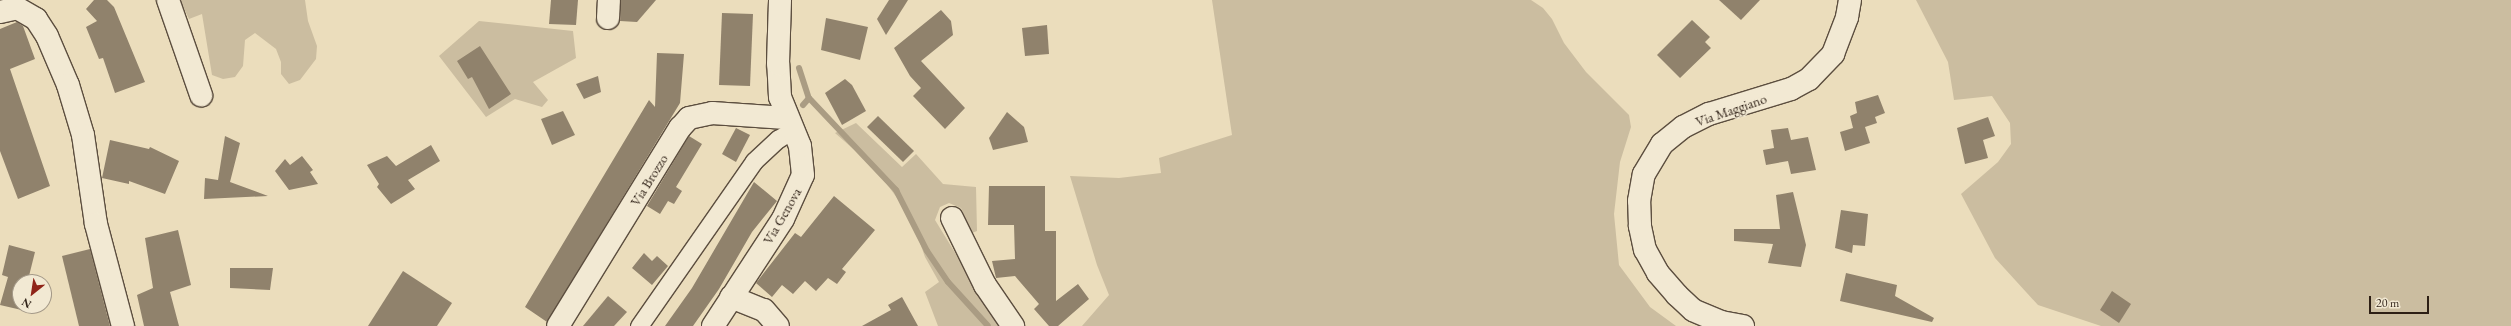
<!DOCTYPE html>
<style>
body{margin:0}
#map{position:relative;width:2511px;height:326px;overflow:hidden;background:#ebddbc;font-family:"EB Garamond",serif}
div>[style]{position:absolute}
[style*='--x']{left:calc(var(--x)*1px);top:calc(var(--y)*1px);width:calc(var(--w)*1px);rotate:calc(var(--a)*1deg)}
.green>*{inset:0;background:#cbbda0}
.stream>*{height:6px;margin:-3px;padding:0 3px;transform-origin:3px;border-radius:3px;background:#aa9c83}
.building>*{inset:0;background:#90826c}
.roads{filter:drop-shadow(1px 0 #5c4e3f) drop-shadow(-1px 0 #5c4e3f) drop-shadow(0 1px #5c4e3f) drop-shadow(0 -1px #5c4e3f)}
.pedestrian>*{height:17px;margin:-8.5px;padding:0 8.5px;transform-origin:8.5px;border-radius:8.5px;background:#f2e9d3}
.minor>*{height:22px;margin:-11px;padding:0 11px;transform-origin:11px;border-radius:11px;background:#f2e9d3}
.secondary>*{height:22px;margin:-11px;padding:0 11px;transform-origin:11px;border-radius:11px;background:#f2e9d3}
span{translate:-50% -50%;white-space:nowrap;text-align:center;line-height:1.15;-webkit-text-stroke:3.5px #f2e9d3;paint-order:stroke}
.street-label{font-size:14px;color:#2d1f15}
.north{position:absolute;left:12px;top:274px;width:40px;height:40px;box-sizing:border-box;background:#f2e9d3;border:1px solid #a39887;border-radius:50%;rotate:210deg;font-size:11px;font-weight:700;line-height:16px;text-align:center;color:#2d1f15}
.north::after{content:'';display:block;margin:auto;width:14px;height:18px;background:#8f2418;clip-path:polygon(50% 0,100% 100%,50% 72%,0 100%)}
.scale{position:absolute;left:2369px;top:296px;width:60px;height:18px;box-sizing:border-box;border:2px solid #2d1f15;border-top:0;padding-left:5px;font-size:12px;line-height:14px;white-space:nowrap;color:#2d1f15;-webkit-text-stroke:3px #f2e9d3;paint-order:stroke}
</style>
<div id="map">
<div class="green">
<div style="clip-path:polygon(180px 0,305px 0,308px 21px,317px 46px,316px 59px,300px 80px,289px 84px,281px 74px,281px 62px,276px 49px,255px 33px,245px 40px,243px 66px,235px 77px,223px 79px,212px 75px,202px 14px,189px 19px)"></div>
<div style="clip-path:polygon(1212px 0,1531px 0,1543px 8px,1552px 19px,1564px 43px,1586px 72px,1629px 115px,1631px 127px,1620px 162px,1614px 214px,1619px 265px,1650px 307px,1676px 326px,1082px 326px,1109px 295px,1097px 265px,1070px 176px,1119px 178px,1161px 173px,1159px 158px,1232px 135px)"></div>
<div style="clip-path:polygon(1916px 0,2511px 0,2511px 326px,2101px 326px,2038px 305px,1995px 258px,1961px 194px,1998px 162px,2011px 144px,2010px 123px,1992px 96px,1954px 100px,1948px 62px)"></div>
<div style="clip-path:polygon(479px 21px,573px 31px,576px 58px,533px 82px,548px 100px,542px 107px,515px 99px,486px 117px,439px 56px)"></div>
<div style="clip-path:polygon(856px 123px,902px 167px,916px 154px,943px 184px,976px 187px,977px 231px,972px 233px,961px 208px,949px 203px,940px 207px,935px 220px,1000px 326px,938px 326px,925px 292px,939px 282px,925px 257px,911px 217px,875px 168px,835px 133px)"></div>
</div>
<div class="stream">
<div style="--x:799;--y:68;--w:32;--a:72"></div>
<div style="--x:809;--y:98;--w:127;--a:46.6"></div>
<div style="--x:896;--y:190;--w:68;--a:63.1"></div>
<div style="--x:927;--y:251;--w:37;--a:56"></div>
<div style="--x:948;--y:282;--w:59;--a:47.7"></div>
<div style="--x:803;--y:105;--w:9;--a:-49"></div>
</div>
<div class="building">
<div style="clip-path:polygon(94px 0,107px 0,114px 7px,145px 82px,115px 93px,103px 58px,99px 59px,86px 27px,97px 21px,86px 9px)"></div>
<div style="clip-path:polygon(551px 0,578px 0,576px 25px,549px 24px)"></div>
<div style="clip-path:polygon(621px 0,656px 0,637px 22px,620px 21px)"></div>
<div style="clip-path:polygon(889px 0,908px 0,886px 35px,877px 19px)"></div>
<div style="clip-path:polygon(1719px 0,1760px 0,1741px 20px)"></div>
<div style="clip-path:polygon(941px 10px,951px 21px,953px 35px,921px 61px,965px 108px,945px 129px,913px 96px,921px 88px,910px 76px,894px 48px)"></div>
<div style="clip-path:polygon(722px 13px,753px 14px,750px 86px,719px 85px)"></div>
<div style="clip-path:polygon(826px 18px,868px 27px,860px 60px,821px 50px)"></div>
<div style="clip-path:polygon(1692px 20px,1710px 37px,1705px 42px,1711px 48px,1680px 78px,1657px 55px)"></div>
<div style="clip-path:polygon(17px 22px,23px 26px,35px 59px,10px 69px,50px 186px,18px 199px,0 151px,0 29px)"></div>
<div style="clip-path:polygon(1047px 25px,1049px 54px,1025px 56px,1022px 28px)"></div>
<div style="clip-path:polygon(480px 46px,511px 94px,489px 109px,472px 77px,468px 79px,457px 61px)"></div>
<div style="clip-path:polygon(657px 53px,684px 54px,680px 103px,547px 322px,525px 307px,649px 100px,655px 107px)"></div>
<div style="clip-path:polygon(598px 76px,601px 92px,584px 99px,576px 84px)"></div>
<div style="clip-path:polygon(845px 79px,852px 85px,866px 111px,842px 125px,825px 93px)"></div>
<div style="clip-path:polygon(1878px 95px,1885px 113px,1875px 117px,1877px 123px,1865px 127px,1870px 143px,1845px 151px,1840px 132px,1853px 128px,1850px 116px,1857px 113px,1855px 102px)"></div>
<div style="clip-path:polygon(563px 111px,575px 135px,552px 145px,541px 119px)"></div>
<div style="clip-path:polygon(1007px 112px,1024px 127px,1028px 142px,993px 150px,989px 138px)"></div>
<div style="clip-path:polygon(878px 116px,914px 151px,903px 162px,867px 127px)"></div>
<div style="clip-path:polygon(1988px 117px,1995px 136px,1983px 140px,1988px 158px,1965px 164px,1957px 128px)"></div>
<div style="clip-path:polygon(736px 128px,750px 135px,736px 162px,722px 154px)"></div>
<div style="clip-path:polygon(1788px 128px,1791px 140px,1808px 137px,1816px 170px,1791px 174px,1788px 161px,1766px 165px,1763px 150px,1774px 148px,1771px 130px)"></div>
<div style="clip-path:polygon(225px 136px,240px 143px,230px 182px,268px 196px,204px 199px,205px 178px,218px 180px)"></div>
<div style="clip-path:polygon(689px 136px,702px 144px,676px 187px,682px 191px,674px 204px,668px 201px,660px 214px,647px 206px)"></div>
<div style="clip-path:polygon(110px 140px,149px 149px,150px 147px,179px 161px,165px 194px,129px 181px,129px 184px,102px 178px)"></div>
<div style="clip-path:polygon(431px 145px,440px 161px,408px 180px,415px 189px,391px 204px,377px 187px,379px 184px,367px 165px,387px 156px,396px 166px)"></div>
<div style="clip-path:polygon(302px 156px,313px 170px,310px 172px,318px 184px,289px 190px,275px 171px,285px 159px,290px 165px)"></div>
<div style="clip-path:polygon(754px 182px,777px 201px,752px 232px,719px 289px,693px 326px,665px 326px,692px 288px)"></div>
<div style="clip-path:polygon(989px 186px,1045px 186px,1045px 231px,1056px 231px,1056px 301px,1078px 284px,1089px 299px,1058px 326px,1049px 326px,1034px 309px,1039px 304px,1015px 276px,996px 278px,992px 261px,1015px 259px,1014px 225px,988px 225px)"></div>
<div style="clip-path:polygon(1793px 192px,1806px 245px,1801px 267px,1768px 263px,1773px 244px,1734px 241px,1734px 229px,1780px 229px,1776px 195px)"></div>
<div style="clip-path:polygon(834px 196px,875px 230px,842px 269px,846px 272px,837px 284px,828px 278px,816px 291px,805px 281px,793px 294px,782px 285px,772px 297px,756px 283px,795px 233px,801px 237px)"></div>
<div style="clip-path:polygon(1841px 210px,1868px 214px,1865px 246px,1853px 245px,1852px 253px,1835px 248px)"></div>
<div style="clip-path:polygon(178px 230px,191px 285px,170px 292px,179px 326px,144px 326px,137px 295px,153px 288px,145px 238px)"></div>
<div style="clip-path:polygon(9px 245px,35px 252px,28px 280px,33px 282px,20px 282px,20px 306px,27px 306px,26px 311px,0 305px,8px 277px,2px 275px)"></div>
<div style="clip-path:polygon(90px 249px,110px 326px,79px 326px,62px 256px)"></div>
<div style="clip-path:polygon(644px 253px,652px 261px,657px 256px,668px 266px,652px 285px,632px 268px)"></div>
<div style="clip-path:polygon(230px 268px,273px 268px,270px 290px,230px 288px)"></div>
<div style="clip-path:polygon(403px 271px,452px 303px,437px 326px,368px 326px)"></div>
<div style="clip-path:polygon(1846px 273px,1897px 285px,1895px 296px,1934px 318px,1932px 322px,1840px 301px)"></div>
<div style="clip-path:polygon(2112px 291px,2131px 304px,2119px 323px,2100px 310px)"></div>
<div style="clip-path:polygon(608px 296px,627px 312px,614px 326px,583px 326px)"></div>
<div style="clip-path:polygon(902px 297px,918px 326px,862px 326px,891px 310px,888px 305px)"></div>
</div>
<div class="roads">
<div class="pedestrian">
<div style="--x:639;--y:326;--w:201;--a:-55.1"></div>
<div style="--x:754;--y:161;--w:33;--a:-43"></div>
<div style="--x:778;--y:139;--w:19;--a:-32"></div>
</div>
<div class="minor">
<div style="--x:168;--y:0;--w:101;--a:70.8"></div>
<div style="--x:0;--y:12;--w:17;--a:-13"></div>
<div style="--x:17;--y:8;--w:22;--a:30"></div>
<div style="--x:36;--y:19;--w:20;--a:57"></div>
<div style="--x:47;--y:36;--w:53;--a:66.8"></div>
<div style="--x:68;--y:85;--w:52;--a:73.3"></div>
<div style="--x:83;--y:135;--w:90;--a:81.7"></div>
<div style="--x:96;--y:224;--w:106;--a:75.2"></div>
<div style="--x:608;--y:18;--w:18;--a:-87"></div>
<div style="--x:952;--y:218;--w:75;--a:63.8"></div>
<div style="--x:985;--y:285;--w:50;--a:55.7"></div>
<div style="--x:731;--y:297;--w:35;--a:22"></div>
<div style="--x:764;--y:310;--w:21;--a:49"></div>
<div style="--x:558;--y:326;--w:233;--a:-58.4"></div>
<div style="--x:680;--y:128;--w:13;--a:-48"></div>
<div style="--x:689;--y:118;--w:24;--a:-12"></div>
<div style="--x:712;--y:113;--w:74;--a:3.9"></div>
<div style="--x:1743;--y:326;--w:22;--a:-170"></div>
<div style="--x:1721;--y:322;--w:30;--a:-157"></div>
<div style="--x:1693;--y:310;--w:22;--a:-137"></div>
<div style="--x:1677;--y:295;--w:29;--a:-131"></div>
<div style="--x:1658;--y:273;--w:26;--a:-119"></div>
<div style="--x:1645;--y:250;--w:25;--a:-102"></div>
<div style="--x:1640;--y:226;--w:25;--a:-92"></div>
<div style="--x:1639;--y:201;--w:27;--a:-80"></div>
<div style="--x:1644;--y:174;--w:35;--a:-59"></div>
<div style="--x:1662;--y:144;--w:27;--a:-39"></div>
<div style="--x:1683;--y:127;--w:29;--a:-27"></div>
<div style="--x:1709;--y:114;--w:86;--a:-17"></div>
<div style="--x:1791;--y:89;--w:21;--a:-29"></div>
<div style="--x:1809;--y:79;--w:35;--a:-46"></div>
<div style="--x:1833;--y:54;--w:40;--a:-69"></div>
<div style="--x:1847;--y:17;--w:17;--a:-80"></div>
</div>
<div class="secondary">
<div style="--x:713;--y:326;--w:128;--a:-56.8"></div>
<div style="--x:783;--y:219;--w:48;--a:-65.6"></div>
<div style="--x:803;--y:175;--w:29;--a:-96"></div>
<div style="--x:800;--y:146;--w:53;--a:-112.2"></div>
<div style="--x:780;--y:97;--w:33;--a:-93"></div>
<div style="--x:778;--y:64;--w:64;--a:-88.2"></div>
</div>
</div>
<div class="street-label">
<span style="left:1731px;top:110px;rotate:-19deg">Via Maggiano</span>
<span style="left:649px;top:180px;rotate:-58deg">Via Brozzo</span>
<span style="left:782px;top:216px;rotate:-60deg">Via Genova</span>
</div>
<div class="north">N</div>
<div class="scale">20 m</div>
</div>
